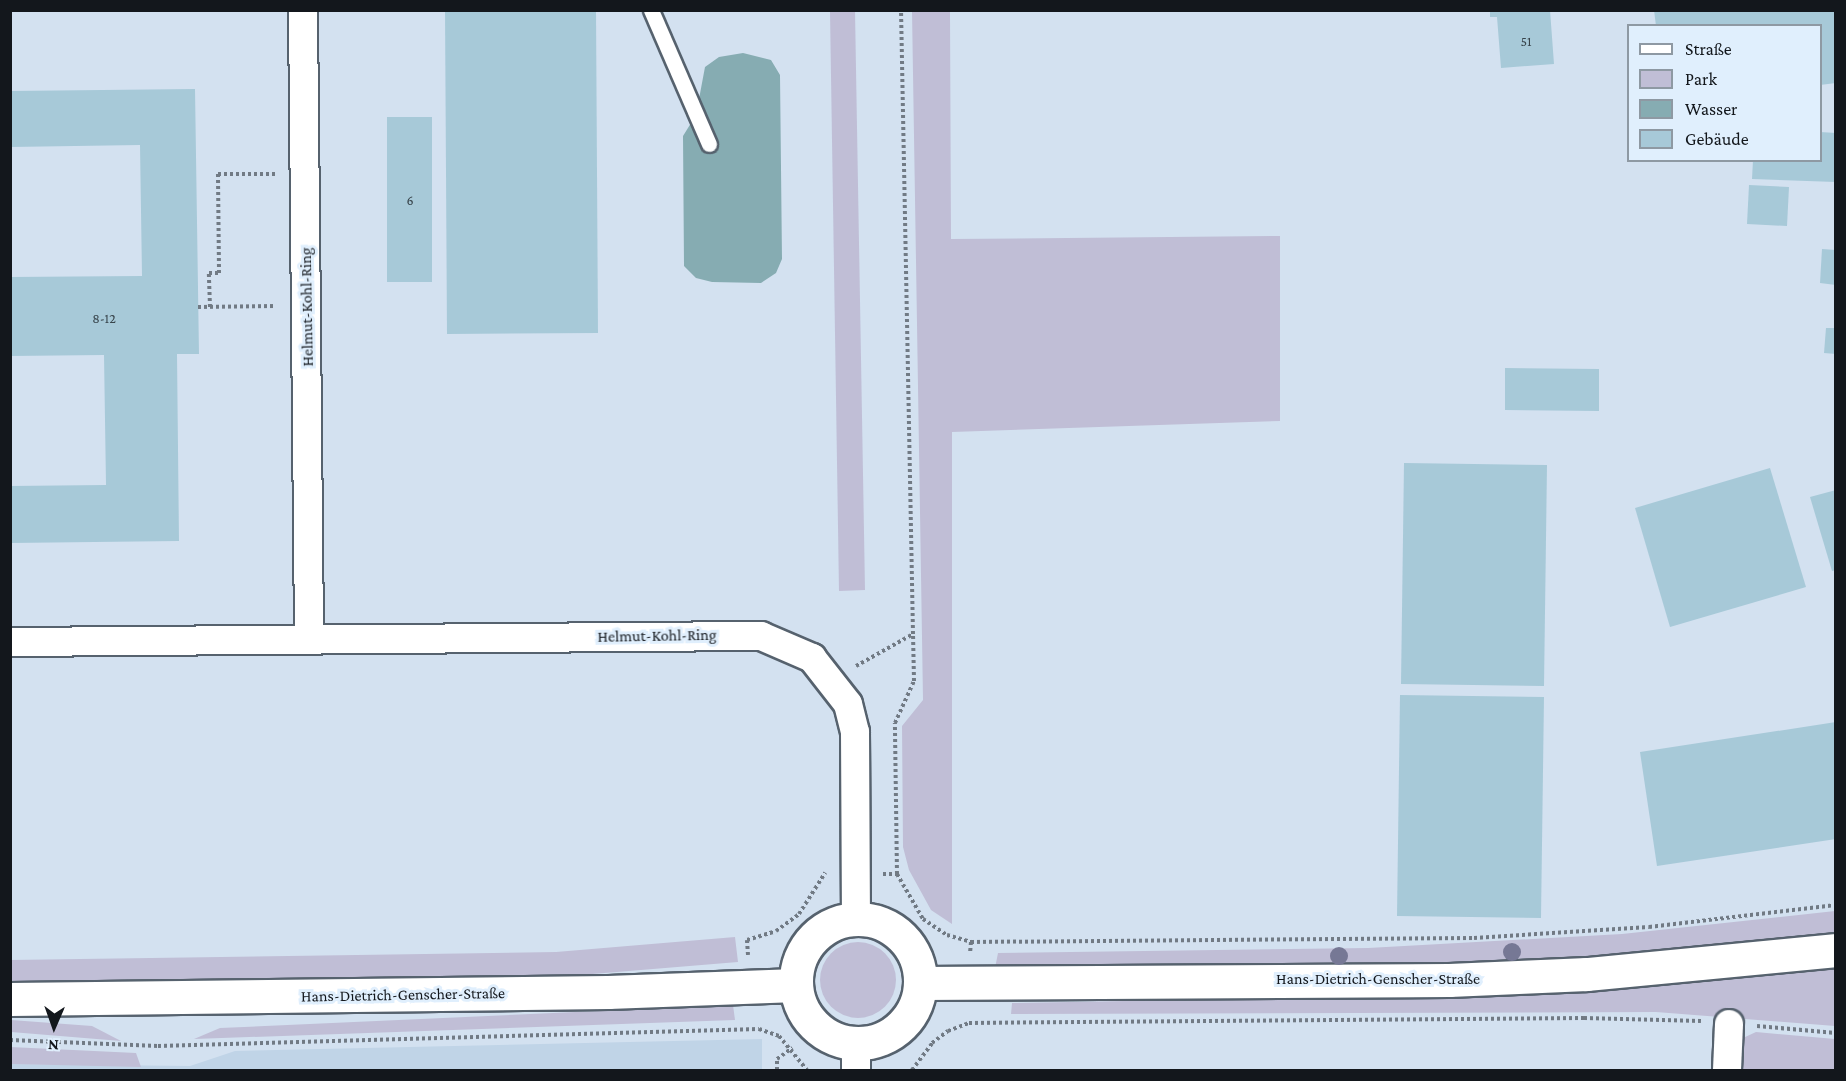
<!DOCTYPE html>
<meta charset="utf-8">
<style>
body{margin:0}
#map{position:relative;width:1846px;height:1081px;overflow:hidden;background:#d3e1f0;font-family:"Crimson Pro",serif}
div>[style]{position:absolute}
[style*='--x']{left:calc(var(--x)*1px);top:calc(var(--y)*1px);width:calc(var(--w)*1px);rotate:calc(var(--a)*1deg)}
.built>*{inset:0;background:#c0d4e7}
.green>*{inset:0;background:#c0bed6}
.round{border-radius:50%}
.water>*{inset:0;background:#86acb2}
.building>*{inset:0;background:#a7c9d8}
.path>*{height:4px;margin-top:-2px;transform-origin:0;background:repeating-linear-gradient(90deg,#717a84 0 3px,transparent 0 6px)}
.roads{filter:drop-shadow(2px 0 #56626e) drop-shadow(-2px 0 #56626e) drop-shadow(0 2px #56626e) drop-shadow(0 -2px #56626e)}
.lane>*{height:15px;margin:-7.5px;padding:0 7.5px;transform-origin:7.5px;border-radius:7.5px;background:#fff}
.street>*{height:28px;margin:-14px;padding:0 14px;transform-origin:14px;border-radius:14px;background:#fff}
.secondary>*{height:33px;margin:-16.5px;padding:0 16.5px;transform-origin:16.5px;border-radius:16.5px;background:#fff}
.secondary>.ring{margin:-16.5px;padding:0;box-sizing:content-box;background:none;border:33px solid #fff;border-radius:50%}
.trees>*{width:18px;height:18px;margin:-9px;border-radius:50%;background:#767895}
span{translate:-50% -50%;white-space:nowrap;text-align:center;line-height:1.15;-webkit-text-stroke:6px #e0effd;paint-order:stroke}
.number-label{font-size:14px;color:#38444b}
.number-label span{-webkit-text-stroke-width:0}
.street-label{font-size:16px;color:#13171c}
.frame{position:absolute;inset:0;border:12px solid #13171c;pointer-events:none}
.legend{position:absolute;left:1627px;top:24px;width:195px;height:138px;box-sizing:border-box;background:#e0effd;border:2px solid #8e99a3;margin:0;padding:8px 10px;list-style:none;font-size:18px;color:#13171c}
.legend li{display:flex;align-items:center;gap:12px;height:30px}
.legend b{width:30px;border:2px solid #8e99a3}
.north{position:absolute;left:24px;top:997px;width:60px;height:60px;-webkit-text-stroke:4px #e0effd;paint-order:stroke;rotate:182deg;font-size:16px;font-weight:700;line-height:24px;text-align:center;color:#13171c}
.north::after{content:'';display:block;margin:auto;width:21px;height:27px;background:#13171c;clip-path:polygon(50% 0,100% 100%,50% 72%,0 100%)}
</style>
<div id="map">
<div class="built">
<div style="clip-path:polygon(762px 1039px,762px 1070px,11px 1070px,10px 1064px,190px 1066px,235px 1051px)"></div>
</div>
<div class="green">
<div style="clip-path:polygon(830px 11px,855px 11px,865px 590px,839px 591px)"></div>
<div style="clip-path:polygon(912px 11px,950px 11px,951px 239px,1280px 236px,1280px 421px,952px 432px,952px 924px,931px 910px,909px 870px,903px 847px,902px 726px,923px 700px)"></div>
<div style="clip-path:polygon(1835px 911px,1835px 934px,1577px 959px,1451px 965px,995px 968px,998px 953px,1368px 948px,1622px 934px)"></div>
<div style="clip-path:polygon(735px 937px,738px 962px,556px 977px,11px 983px,10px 960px,556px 952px)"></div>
<div class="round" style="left:820px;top:942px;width:76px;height:76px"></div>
<div style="clip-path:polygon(1835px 963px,1835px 1026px,1656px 1012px,1011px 1014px,1012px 1003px,1453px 995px)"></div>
<div style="clip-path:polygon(733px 1005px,735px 1020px,194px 1039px,220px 1028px)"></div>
<div style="clip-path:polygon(11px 1020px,92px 1026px,121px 1041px,11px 1032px)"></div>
<div style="clip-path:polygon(1756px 1032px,1835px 1039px,1835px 1070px,1735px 1070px,1736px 1049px,1743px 1038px)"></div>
<div style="clip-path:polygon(10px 1047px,136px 1053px,141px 1067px,11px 1064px)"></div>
</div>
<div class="water">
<div style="clip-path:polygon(743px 53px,771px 60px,780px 75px,782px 259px,776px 273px,761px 283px,712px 282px,696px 278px,684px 266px,683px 136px,696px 115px,705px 67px,719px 57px)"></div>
</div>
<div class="building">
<div style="clip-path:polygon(445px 10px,596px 10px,598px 333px,447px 334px)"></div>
<div style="clip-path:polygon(1490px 10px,1550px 10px,1554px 64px,1501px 68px,1497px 17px,1490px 17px)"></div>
<div style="clip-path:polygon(1654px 10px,1836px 10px,1836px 83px,1820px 85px,1820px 26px,1656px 26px)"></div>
<div style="clip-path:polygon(195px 89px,199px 354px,177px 354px,179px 541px,10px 543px,10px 486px,106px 485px,104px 355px,10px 356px,10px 277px,142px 276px,140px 145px,10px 147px,10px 91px)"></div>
<div style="clip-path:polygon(387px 117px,432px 117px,432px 282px,387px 282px)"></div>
<div style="clip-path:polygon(1820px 132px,1836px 133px,1836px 182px,1752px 179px,1753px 160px,1820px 160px)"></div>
<div style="clip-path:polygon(1749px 185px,1789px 187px,1787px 226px,1747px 224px)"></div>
<div style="clip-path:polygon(1822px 249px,1836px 250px,1836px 285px,1820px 283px)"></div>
<div style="clip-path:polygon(1826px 328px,1836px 328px,1836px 354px,1824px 353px)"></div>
<div style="clip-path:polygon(1505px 368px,1599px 369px,1599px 411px,1505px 410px)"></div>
<div style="clip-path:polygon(1404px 463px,1547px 465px,1544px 686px,1401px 684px)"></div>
<div style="clip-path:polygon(1770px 468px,1806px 587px,1670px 627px,1635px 508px)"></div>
<div style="clip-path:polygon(1836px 490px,1836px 570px,1832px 571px,1810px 497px)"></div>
<div style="clip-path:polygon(1400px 695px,1544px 697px,1541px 918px,1397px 916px)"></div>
<div style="clip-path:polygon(1836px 722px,1836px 839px,1657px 866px,1640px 752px)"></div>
</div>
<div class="path">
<div style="--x:198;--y:307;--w:78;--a:-0.7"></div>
<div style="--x:210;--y:307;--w:34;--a:-92"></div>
<div style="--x:209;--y:273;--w:10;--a:0"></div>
<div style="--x:219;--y:273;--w:99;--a:-90.6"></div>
<div style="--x:218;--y:174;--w:57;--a:0"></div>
<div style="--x:856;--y:666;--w:65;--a:-29.3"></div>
<div style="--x:913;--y:634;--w:624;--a:-91.1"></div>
<div style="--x:883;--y:874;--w:14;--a:0"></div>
<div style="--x:897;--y:874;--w:52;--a:60"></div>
<div style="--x:923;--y:919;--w:29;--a:34"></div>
<div style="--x:947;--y:935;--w:25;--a:16"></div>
<div style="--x:971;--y:942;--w:11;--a:95"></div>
<div style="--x:897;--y:874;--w:151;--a:-90.8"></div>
<div style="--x:895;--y:723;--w:46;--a:-65.7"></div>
<div style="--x:914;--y:681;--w:47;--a:-91.2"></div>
<div style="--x:971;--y:942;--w:503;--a:-0.46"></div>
<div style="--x:1474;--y:938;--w:175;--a:-3.6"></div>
<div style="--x:1649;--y:927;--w:188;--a:-6.7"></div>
<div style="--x:748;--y:955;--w:15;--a:-94"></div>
<div style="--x:747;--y:940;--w:30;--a:-17"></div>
<div style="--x:776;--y:931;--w:29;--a:-36"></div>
<div style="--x:799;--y:914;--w:49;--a:-57.6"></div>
<div style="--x:1757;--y:1026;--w:79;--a:5.1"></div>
<div style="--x:10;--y:1040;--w:148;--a:2.3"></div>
<div style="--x:158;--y:1046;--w:601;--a:-1.62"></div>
<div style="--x:759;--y:1029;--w:21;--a:19"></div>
<div style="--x:779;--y:1036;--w:44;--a:50.5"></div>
<div style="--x:777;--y:1070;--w:11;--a:-90"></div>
<div style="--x:777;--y:1059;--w:19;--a:-36"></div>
<div style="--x:912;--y:1070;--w:34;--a:-53"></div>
<div style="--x:932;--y:1043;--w:20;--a:-37"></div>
<div style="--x:948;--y:1031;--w:22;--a:-21"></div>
<div style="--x:969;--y:1023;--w:615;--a:-0.47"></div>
<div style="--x:1584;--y:1018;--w:117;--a:1.5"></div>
</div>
<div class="roads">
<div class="lane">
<div style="--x:651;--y:10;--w:146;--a:66.6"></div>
</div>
<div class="street">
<div style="--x:303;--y:10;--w:630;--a:89.45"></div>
<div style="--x:10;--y:642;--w:751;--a:-0.46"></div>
<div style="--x:761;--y:636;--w:56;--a:23.3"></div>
<div style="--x:812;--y:658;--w:58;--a:52"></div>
<div style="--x:848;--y:704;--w:29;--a:76"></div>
<div style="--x:855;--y:732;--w:186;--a:89.7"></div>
<div style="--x:856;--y:1070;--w:27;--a:-90"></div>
<div style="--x:1727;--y:1070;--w:46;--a:-87.5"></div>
</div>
<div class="secondary">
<div class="ring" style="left:796px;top:919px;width:91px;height:91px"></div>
<div style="--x:920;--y:983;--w:529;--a:-0.32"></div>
<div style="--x:1449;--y:980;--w:138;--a:-2.5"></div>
<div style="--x:1587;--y:974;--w:250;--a:-5.5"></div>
<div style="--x:10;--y:999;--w:598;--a:-0.67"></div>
<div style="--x:608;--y:992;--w:188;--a:-2.1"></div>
</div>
</div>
<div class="trees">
<div style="left:1512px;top:952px"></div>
<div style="left:1339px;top:956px"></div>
</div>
<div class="number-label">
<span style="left:1526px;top:41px">51</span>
<span style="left:410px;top:200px">6</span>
<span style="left:104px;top:318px">8-12</span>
</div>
<div class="street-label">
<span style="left:307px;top:307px;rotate:-91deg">Helmut-Kohl-Ring</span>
<span style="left:657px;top:636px;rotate:-1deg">Helmut-Kohl-Ring</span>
<span style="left:1378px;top:979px">Hans-Dietrich-Genscher-Straße</span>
<span style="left:403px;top:995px;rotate:-1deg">Hans-Dietrich-Genscher-Straße</span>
</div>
<div class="frame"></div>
<ul class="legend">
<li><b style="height:8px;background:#fff"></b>Straße</li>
<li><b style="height:16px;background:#c0bed6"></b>Park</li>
<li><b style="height:16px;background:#86acb2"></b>Wasser</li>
<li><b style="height:16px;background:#a7c9d8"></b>Gebäude</li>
</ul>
<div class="north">N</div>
</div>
